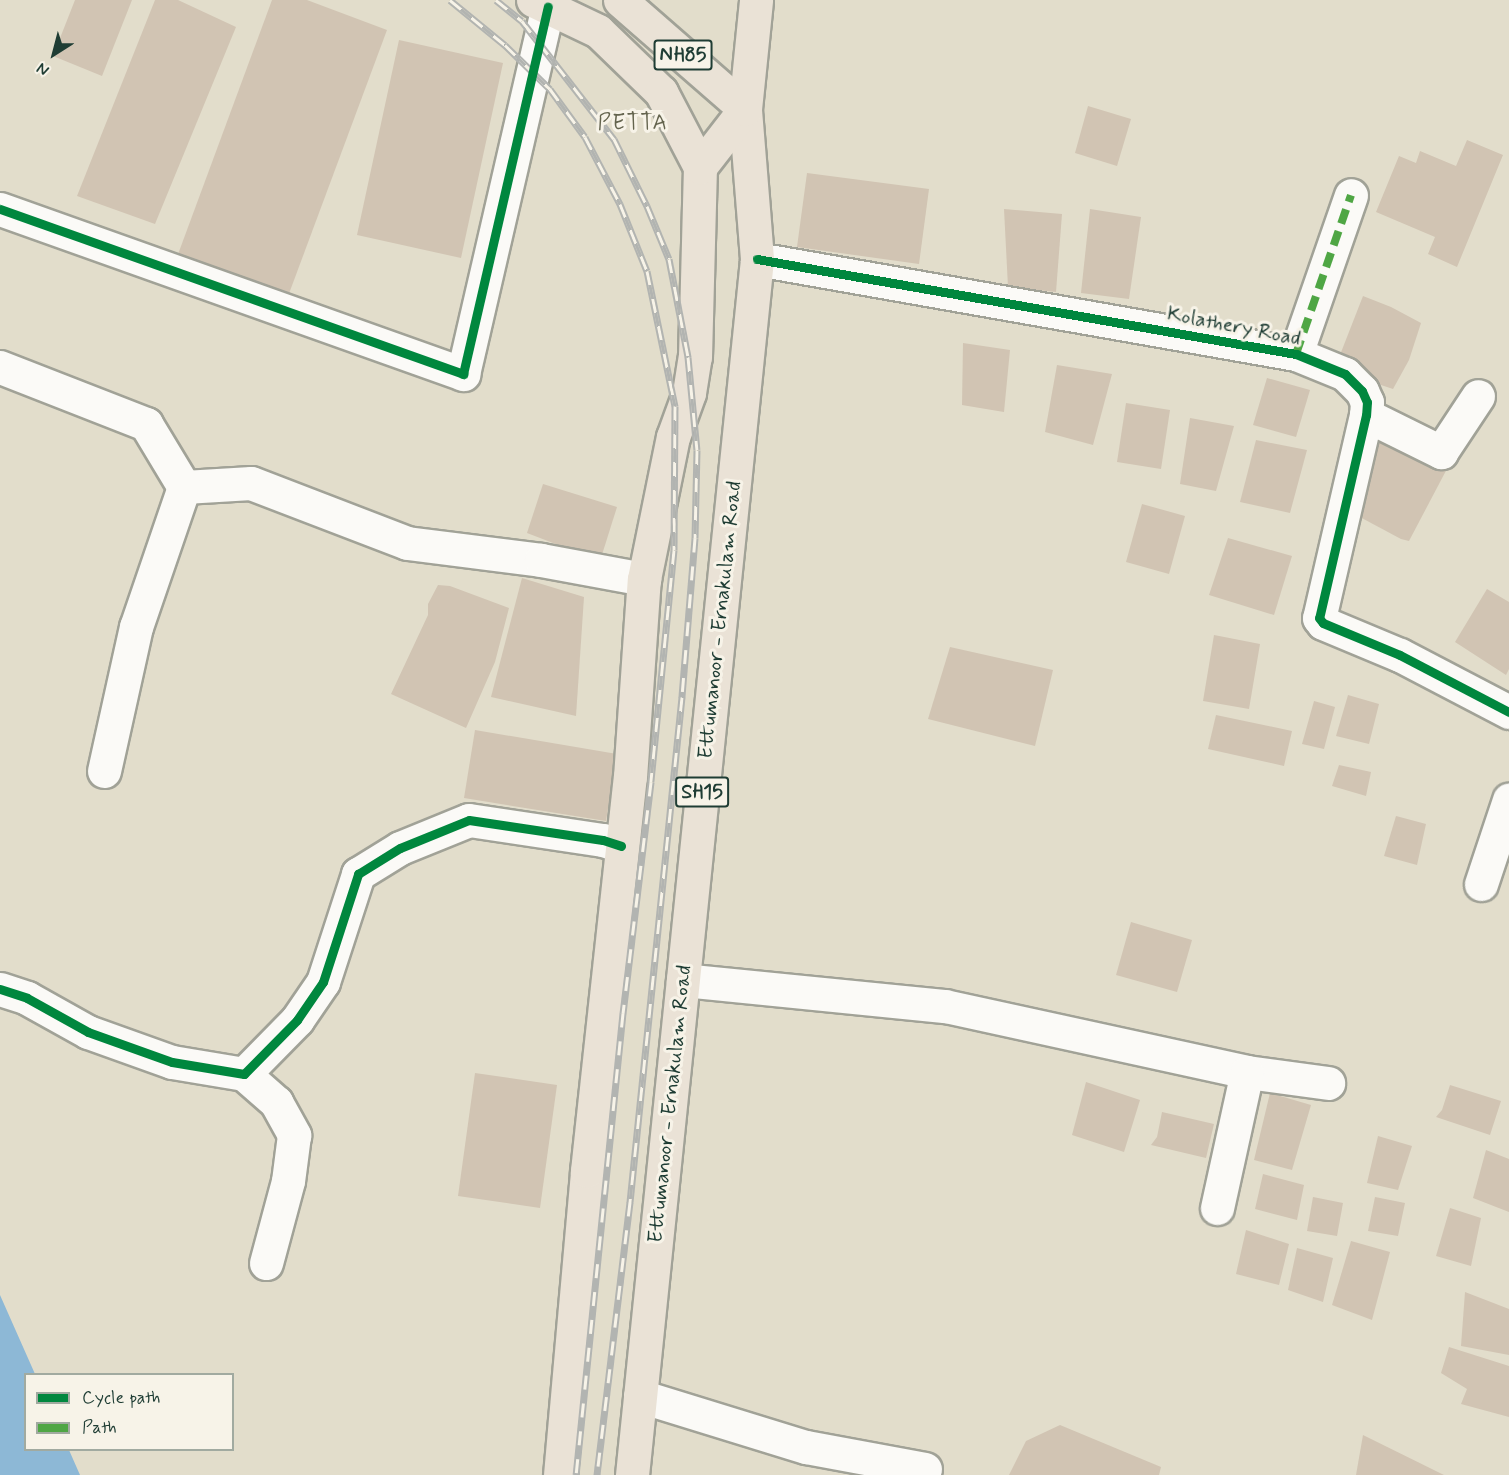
<!DOCTYPE html>
<style>
body{margin:0}
#map{position:relative;width:1509px;height:1475px;overflow:hidden;background:#e2ddcb;font-family:Mynerve,sans-serif}
div>[style]{position:absolute}
[style*='--x']{left:calc(var(--x)*1px);top:calc(var(--y)*1px);width:calc(var(--w)*1px);rotate:calc(var(--a)*1deg)}
.water>*{inset:0;background:#8db8d6}
.building>*{inset:0;background:#d1c4b3}
.roads{filter:drop-shadow(2px 0 #a1a297) drop-shadow(-2px 0 #a1a297) drop-shadow(0 2px #a1a297) drop-shadow(0 -2px #a1a297)}
.minor>*{height:33px;margin:-16.5px;padding:0 16.5px;transform-origin:16.5px;border-radius:16.5px;background:#fbfaf7}
.major>*{height:33px;margin:-16.5px;padding:0 16.5px;transform-origin:16.5px;border-radius:16.5px;background:#eae2d6}
.highway>*{height:33px;margin:-16.5px;padding:0 16.5px;transform-origin:16.5px;border-radius:16.5px;background:#eae2d6}
.rail>*{height:7px;margin-top:-3.5px;transform-origin:0;background:repeating-linear-gradient(90deg,#f7f3e8 0 14px,#b2b4b1 0 28px);box-sizing:border-box;border-block:2px solid #b2b4b1}
.quiet>*{height:8px;margin-top:-4px;transform-origin:0;background:repeating-linear-gradient(90deg,#4fa644 0 15px,transparent 0 23px)}
.cycleway>*{height:9px;margin:-4.5px;padding:0 4.5px;transform-origin:4.5px;border-radius:4.5px;background:#00873e}
span{translate:-50% -50%;white-space:nowrap;text-align:center;line-height:1.15;-webkit-text-stroke:6px #f7f3e8;paint-order:stroke}
.shield-label span{padding:2px 4px;background:#f7f3e8;border:2px solid;border-radius:4px;-webkit-text-stroke-width:0}
.shield-label{font-size:20px;color:#1f3d34;font-weight:700}
.street-label{font-size:21px;color:#1f3d34}
.neighbourhood-label{font-size:22px;color:#64644e;letter-spacing:1.5px}
.legend{position:absolute;left:24px;top:1373px;width:210px;height:78px;box-sizing:border-box;background:#f7f3e8;border:2px solid #a1aaa0;margin:0;padding:8px 10px;list-style:none;font-size:18px;color:#1f3d34}
.legend li{display:flex;align-items:center;gap:12px;height:30px}
.legend b{width:30px;border:2px solid #a1aaa0}
.north{position:absolute;left:24px;top:24px;width:60px;height:60px;-webkit-text-stroke:4px #f7f3e8;paint-order:stroke;rotate:216deg;font-size:16px;font-weight:700;line-height:24px;text-align:center;color:#1f3d34}
.north::after{content:'';display:block;margin:auto;width:21px;height:27px;background:#1f3d34;clip-path:polygon(50% 0,100% 100%,50% 72%,0 100%)}
</style>
<div id="map">
<div class="water">
<div style="clip-path:polygon(0 1295px,35px 1374px,26px 1374px,26px 1450px,69px 1450px,80px 1475px,0 1475px)"></div>
</div>
<div class="building">
<div style="clip-path:polygon(75px 0,132px 0,102px 76px,53px 56px)"></div>
<div style="clip-path:polygon(155px 0,178px 0,236px 27px,155px 224px,77px 196px)"></div>
<div style="clip-path:polygon(272px 0,307px 0,387px 30px,287px 299px,177px 257px)"></div>
<div style="clip-path:polygon(399px 40px,503px 63px,461px 258px,357px 235px)"></div>
<div style="clip-path:polygon(1088px 106px,1131px 119px,1117px 166px,1075px 153px)"></div>
<div style="clip-path:polygon(1467px 140px,1503px 155px,1457px 267px,1428px 254px,1435px 237px,1376px 212px,1399px 156px,1416px 163px,1420px 151px,1456px 166px)"></div>
<div style="clip-path:polygon(807px 173px,929px 189px,919px 264px,797px 247px)"></div>
<div style="clip-path:polygon(1004px 209px,1062px 214px,1056px 292px,1008px 287px)"></div>
<div style="clip-path:polygon(1090px 209px,1141px 217px,1129px 299px,1081px 293px)"></div>
<div style="clip-path:polygon(1363px 296px,1391px 307px,1421px 323px,1409px 360px,1393px 389px,1375px 383px,1338px 360px)"></div>
<div style="clip-path:polygon(963px 343px,1010px 350px,1004px 412px,962px 405px)"></div>
<div style="clip-path:polygon(1057px 365px,1112px 374px,1093px 445px,1045px 432px)"></div>
<div style="clip-path:polygon(1267px 378px,1310px 390px,1296px 437px,1253px 425px)"></div>
<div style="clip-path:polygon(1126px 403px,1170px 410px,1161px 469px,1117px 462px)"></div>
<div style="clip-path:polygon(1190px 418px,1234px 426px,1216px 491px,1180px 484px)"></div>
<div style="clip-path:polygon(1378px 433px,1449px 465px,1409px 541px,1401px 539px,1358px 516px)"></div>
<div style="clip-path:polygon(1256px 440px,1307px 450px,1290px 513px,1240px 502px)"></div>
<div style="clip-path:polygon(543px 484px,617px 507px,600px 561px,527px 533px)"></div>
<div style="clip-path:polygon(1142px 504px,1185px 516px,1169px 574px,1126px 562px)"></div>
<div style="clip-path:polygon(1228px 538px,1292px 556px,1274px 615px,1209px 595px)"></div>
<div style="clip-path:polygon(522px 578px,584px 597px,576px 716px,491px 697px)"></div>
<div style="clip-path:polygon(438px 585px,450px 586px,509px 608px,495px 662px,466px 728px,391px 694px,428px 615px,428px 604px)"></div>
<div style="clip-path:polygon(1487px 589px,1509px 602px,1509px 669px,1506px 675px,1455px 642px)"></div>
<div style="clip-path:polygon(1214px 635px,1260px 644px,1249px 709px,1203px 701px)"></div>
<div style="clip-path:polygon(950px 647px,1053px 670px,1035px 746px,928px 719px)"></div>
<div style="clip-path:polygon(1348px 695px,1379px 704px,1369px 744px,1336px 736px)"></div>
<div style="clip-path:polygon(1314px 701px,1335px 707px,1324px 749px,1302px 744px)"></div>
<div style="clip-path:polygon(1216px 715px,1292px 731px,1284px 766px,1208px 749px)"></div>
<div style="clip-path:polygon(475px 730px,617px 754px,606px 821px,464px 798px)"></div>
<div style="clip-path:polygon(1339px 765px,1371px 772px,1366px 796px,1332px 786px)"></div>
<div style="clip-path:polygon(1396px 816px,1426px 824px,1417px 865px,1384px 856px)"></div>
<div style="clip-path:polygon(1131px 922px,1192px 940px,1177px 992px,1116px 975px)"></div>
<div style="clip-path:polygon(475px 1073px,557px 1085px,540px 1208px,458px 1196px)"></div>
<div style="clip-path:polygon(1086px 1082px,1140px 1100px,1124px 1152px,1072px 1135px)"></div>
<div style="clip-path:polygon(1450px 1085px,1501px 1101px,1490px 1135px,1436px 1117px,1442px 1110px)"></div>
<div style="clip-path:polygon(1270px 1093px,1311px 1105px,1292px 1170px,1254px 1160px)"></div>
<div style="clip-path:polygon(1162px 1112px,1214px 1124px,1206px 1158px,1151px 1145px,1157px 1137px)"></div>
<div style="clip-path:polygon(1378px 1136px,1412px 1146px,1398px 1190px,1367px 1183px)"></div>
<div style="clip-path:polygon(1486px 1150px,1509px 1159px,1509px 1212px,1473px 1198px)"></div>
<div style="clip-path:polygon(1263px 1174px,1304px 1185px,1297px 1220px,1255px 1209px)"></div>
<div style="clip-path:polygon(1313px 1197px,1343px 1203px,1337px 1236px,1307px 1231px)"></div>
<div style="clip-path:polygon(1375px 1197px,1405px 1203px,1398px 1236px,1368px 1231px)"></div>
<div style="clip-path:polygon(1450px 1208px,1481px 1218px,1471px 1266px,1436px 1256px)"></div>
<div style="clip-path:polygon(1246px 1230px,1289px 1244px,1279px 1285px,1236px 1274px)"></div>
<div style="clip-path:polygon(1351px 1241px,1390px 1252px,1372px 1320px,1332px 1305px)"></div>
<div style="clip-path:polygon(1297px 1248px,1333px 1258px,1323px 1302px,1288px 1290px)"></div>
<div style="clip-path:polygon(1465px 1292px,1509px 1309px,1509px 1355px,1461px 1346px)"></div>
<div style="clip-path:polygon(1449px 1347px,1509px 1366px,1509px 1417px,1461px 1404px,1467px 1389px,1441px 1373px)"></div>
<div style="clip-path:polygon(1060px 1425px,1161px 1467px,1159px 1475px,1009px 1475px,1026px 1441px)"></div>
<div style="clip-path:polygon(1363px 1435px,1444px 1475px,1356px 1475px)"></div>
</div>
<div class="roads">
<div class="minor">
<div style="--x:0;--y:209;--w:492;--a:19.6"></div>
<div style="--x:463;--y:374;--w:377;--a:-77"></div>
<div style="--x:757;--y:259;--w:547;--a:10"></div>
<div style="--x:1296;--y:354;--w:53;--a:22.2"></div>
<div style="--x:1345;--y:374;--w:24;--a:45"></div>
<div style="--x:1362;--y:391;--w:12;--a:66"></div>
<div style="--x:1367;--y:402;--w:13;--a:94"></div>
<div style="--x:1366;--y:415;--w:208;--a:103"></div>
<div style="--x:1319;--y:618;--w:6;--a:51"></div>
<div style="--x:1323;--y:623;--w:83;--a:22.6"></div>
<div style="--x:1400;--y:655;--w:123;--a:27.6"></div>
<div style="--x:1296;--y:354;--w:168;--a:-70.9"></div>
<div style="--x:0;--y:367;--w:157;--a:21.3"></div>
<div style="--x:146;--y:424;--w:74;--a:58.9"></div>
<div style="--x:184;--y:487;--w:67;--a:-3.4"></div>
<div style="--x:251;--y:483;--w:167;--a:21"></div>
<div style="--x:407;--y:543;--w:135;--a:7.2"></div>
<div style="--x:541;--y:560;--w:105;--a:10.5"></div>
<div style="--x:1366;--y:415;--w:84;--a:26.3"></div>
<div style="--x:1441;--y:452;--w:67;--a:-56.5"></div>
<div style="--x:104;--y:771;--w:148;--a:-77.5"></div>
<div style="--x:136;--y:627;--w:148;--a:-71.1"></div>
<div style="--x:1481;--y:884;--w:89;--a:-71.6"></div>
<div style="--x:683;--y:980;--w:263;--a:5.7"></div>
<div style="--x:945;--y:1006;--w:309;--a:12.3"></div>
<div style="--x:1247;--y:1072;--w:82;--a:7.7"></div>
<div style="--x:0;--y:989;--w:28;--a:18"></div>
<div style="--x:27;--y:998;--w:70;--a:29.1"></div>
<div style="--x:88;--y:1032;--w:89;--a:19.7"></div>
<div style="--x:172;--y:1062;--w:73;--a:9.5"></div>
<div style="--x:244;--y:1074;--w:76;--a:-45.5"></div>
<div style="--x:297;--y:1020;--w:46;--a:-55.6"></div>
<div style="--x:323;--y:982;--w:114;--a:-72"></div>
<div style="--x:358;--y:874;--w:49;--a:-31.8"></div>
<div style="--x:400;--y:848;--w:74;--a:-22.1"></div>
<div style="--x:469;--y:820;--w:135;--a:8.5"></div>
<div style="--x:603;--y:840;--w:19;--a:18"></div>
<div style="--x:244;--y:1074;--w:43;--a:41.2"></div>
<div style="--x:276;--y:1102;--w:38;--a:61"></div>
<div style="--x:294;--y:1135;--w:46;--a:97.4"></div>
<div style="--x:288;--y:1181;--w:85;--a:105"></div>
<div style="--x:1217;--y:1208;--w:139;--a:-77.6"></div>
<div style="--x:640;--y:1396;--w:174;--a:17.1"></div>
<div style="--x:806;--y:1447;--w:121;--a:10.5"></div>
</div>
<div class="major">
<div style="--x:560;--y:1475;--w:305;--a:-84.9"></div>
<div style="--x:587;--y:1171;--w:396;--a:-83.8"></div>
<div style="--x:630;--y:777;--w:198;--a:-86"></div>
<div style="--x:644;--y:579;--w:145;--a:-78.5"></div>
<div style="--x:673;--y:437;--w:47;--a:-70"></div>
<div style="--x:689;--y:393;--w:36;--a:-81"></div>
<div style="--x:695;--y:357;--w:190;--a:-88.5"></div>
<div style="--x:632;--y:1475;--w:1222;--a:-84.13"></div>
<div style="--x:757;--y:259;--w:150;--a:-94.6"></div>
</div>
<div class="highway">
<div style="--x:533;--y:0;--w:72;--a:25.5"></div>
<div style="--x:598;--y:31;--w:88;--a:44.1"></div>
<div style="--x:661;--y:92;--w:85;--a:62.5"></div>
<div style="--x:700;--y:167;--w:73;--a:-52.2"></div>
<div style="--x:745;--y:109;--w:110;--a:-84.2"></div>
<div style="--x:620;--y:0;--w:166;--a:41.1"></div>
</div>
</div>
<div class="rail">
<div style="--x:450;--y:0;--w:71;--a:39.3"></div>
<div style="--x:505;--y:45;--w:63;--a:44.4"></div>
<div style="--x:550;--y:89;--w:59;--a:53.9"></div>
<div style="--x:585;--y:137;--w:76;--a:62.4"></div>
<div style="--x:620;--y:204;--w:72;--a:68.1"></div>
<div style="--x:647;--y:271;--w:138;--a:78.3"></div>
<div style="--x:675;--y:406;--w:144;--a:90.4"></div>
<div style="--x:674;--y:550;--w:233;--a:95.7"></div>
<div style="--x:651;--y:782;--w:233;--a:96.9"></div>
<div style="--x:623;--y:1013;--w:464;--a:95.8"></div>
<div style="--x:496;--y:0;--w:33;--a:39"></div>
<div style="--x:522;--y:21;--w:150;--a:52.1"></div>
<div style="--x:614;--y:139;--w:75;--a:63.8"></div>
<div style="--x:647;--y:206;--w:57;--a:67.5"></div>
<div style="--x:669;--y:259;--w:100;--a:79"></div>
<div style="--x:688;--y:357;--w:93;--a:84.5"></div>
<div style="--x:697;--y:450;--w:88;--a:91.3"></div>
<div style="--x:695;--y:538;--w:160;--a:94.7"></div>
<div style="--x:682;--y:697;--w:508;--a:95.88"></div>
<div style="--x:630;--y:1202;--w:275;--a:96.9"></div>
</div>
<div class="quiet">
<div style="--x:1296;--y:354;--w:168;--a:-70.9"></div>
</div>
<div class="cycleway">
<div style="--x:0;--y:209;--w:492;--a:19.6"></div>
<div style="--x:463;--y:374;--w:377;--a:-77"></div>
<div style="--x:757;--y:259;--w:547;--a:10"></div>
<div style="--x:1296;--y:354;--w:53;--a:22.2"></div>
<div style="--x:1345;--y:374;--w:24;--a:45"></div>
<div style="--x:1362;--y:391;--w:12;--a:66"></div>
<div style="--x:1367;--y:402;--w:13;--a:94"></div>
<div style="--x:1366;--y:415;--w:208;--a:103"></div>
<div style="--x:1319;--y:618;--w:6;--a:51"></div>
<div style="--x:1323;--y:623;--w:83;--a:22.6"></div>
<div style="--x:1400;--y:655;--w:123;--a:27.6"></div>
<div style="--x:0;--y:989;--w:28;--a:18"></div>
<div style="--x:27;--y:998;--w:70;--a:29.1"></div>
<div style="--x:88;--y:1032;--w:89;--a:19.7"></div>
<div style="--x:172;--y:1062;--w:73;--a:9.5"></div>
<div style="--x:244;--y:1074;--w:76;--a:-45.5"></div>
<div style="--x:297;--y:1020;--w:46;--a:-55.6"></div>
<div style="--x:323;--y:982;--w:114;--a:-72"></div>
<div style="--x:358;--y:874;--w:49;--a:-31.8"></div>
<div style="--x:400;--y:848;--w:74;--a:-22.1"></div>
<div style="--x:469;--y:820;--w:135;--a:8.5"></div>
<div style="--x:603;--y:840;--w:19;--a:18"></div>
</div>
<div class="shield-label">
<span style="left:683px;top:55px">NH85</span>
<span style="left:702px;top:792px">SH15</span>
</div>
<div class="street-label">
<span style="left:1234px;top:326px;rotate:11deg">Kolathery Road</span>
<span style="left:720px;top:620px;rotate:-84deg">Ettumanoor - Ernakulam Road</span>
<span style="left:670px;top:1104px;rotate:-84deg">Ettumanoor - Ernakulam Road</span>
</div>
<div class="neighbourhood-label">
<span style="left:633px;top:124px">PETTA</span>
</div>
<ul class="legend">
<li><b style="height:8px;background:#00873e"></b>Cycle path</li>
<li><b style="height:8px;background:#4fa644"></b>Path</li>
</ul>
<div class="north">N</div>
</div>
